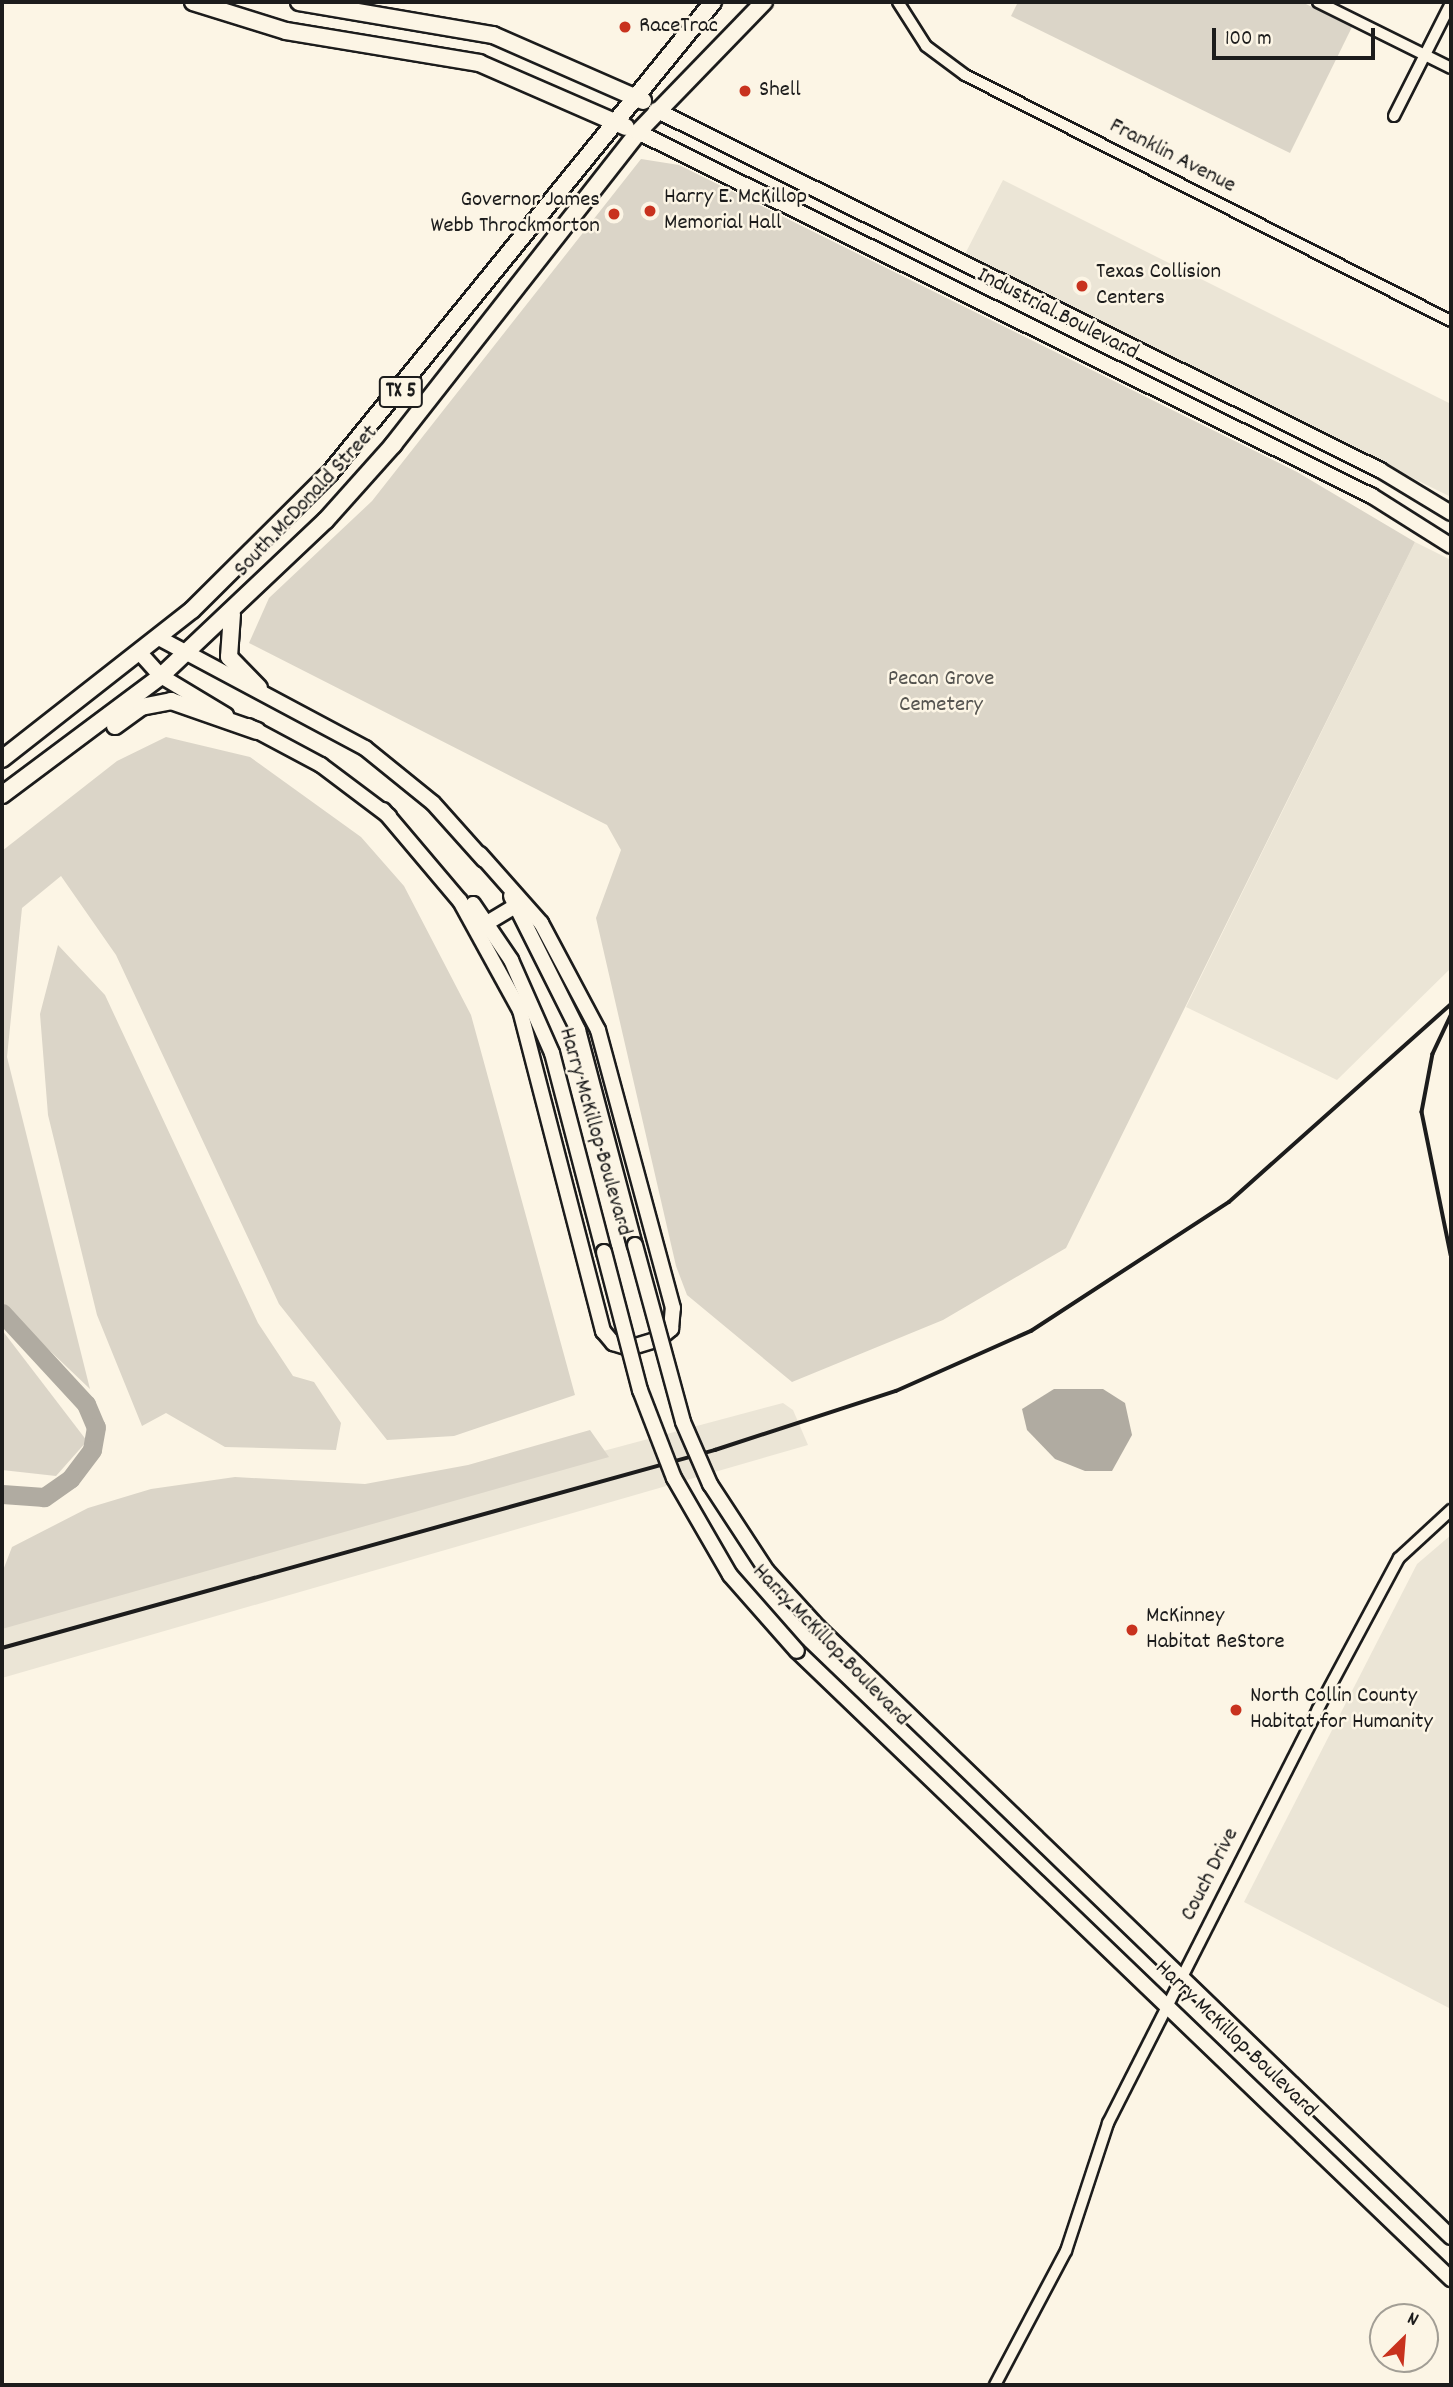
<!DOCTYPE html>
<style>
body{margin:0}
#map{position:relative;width:1453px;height:2387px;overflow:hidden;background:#fcf5e5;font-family:Dekko,sans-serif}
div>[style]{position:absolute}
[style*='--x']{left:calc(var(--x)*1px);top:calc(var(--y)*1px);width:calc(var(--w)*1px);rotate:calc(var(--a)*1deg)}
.built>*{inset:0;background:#ebe5d6}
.green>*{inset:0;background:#dbd5c8}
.water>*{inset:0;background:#b0aba1}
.river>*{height:19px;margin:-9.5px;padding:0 9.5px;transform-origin:9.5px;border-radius:9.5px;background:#b0aba1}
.roads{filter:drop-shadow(2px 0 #1c1c1c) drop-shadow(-2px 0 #1c1c1c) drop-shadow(0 2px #1c1c1c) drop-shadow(0 -2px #1c1c1c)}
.minor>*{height:10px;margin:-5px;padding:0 5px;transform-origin:5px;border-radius:5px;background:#fcf5e5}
.secondary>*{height:14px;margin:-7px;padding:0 7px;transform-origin:7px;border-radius:7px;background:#fcf5e5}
.primary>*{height:16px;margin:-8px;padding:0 8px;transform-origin:8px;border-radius:8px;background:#fcf5e5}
.rail>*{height:3.5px;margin:-1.75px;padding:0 1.75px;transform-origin:1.75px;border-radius:1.75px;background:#1c1c1c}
.bridges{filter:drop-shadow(2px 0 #1c1c1c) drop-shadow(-2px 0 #1c1c1c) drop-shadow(0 2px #1c1c1c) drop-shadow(0 -2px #1c1c1c)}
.secondary-bridge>*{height:14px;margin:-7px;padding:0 7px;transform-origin:7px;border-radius:7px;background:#fcf5e5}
.dots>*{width:19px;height:19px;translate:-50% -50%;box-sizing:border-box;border:4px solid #fcf5e5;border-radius:50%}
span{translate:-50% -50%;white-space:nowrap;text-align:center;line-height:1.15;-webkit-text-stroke:5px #fcf5e5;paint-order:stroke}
.shield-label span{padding:2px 5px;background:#fcf5e5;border:2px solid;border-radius:5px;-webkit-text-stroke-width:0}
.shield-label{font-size:21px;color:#1c1c1c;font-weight:700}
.poi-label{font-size:23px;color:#1c1c1c}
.left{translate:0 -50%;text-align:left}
.right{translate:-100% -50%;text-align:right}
.street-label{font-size:23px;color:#1c1c1c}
.park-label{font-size:23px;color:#555450}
.frame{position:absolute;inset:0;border:4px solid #1c1c1c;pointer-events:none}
.north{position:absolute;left:1369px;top:2303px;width:70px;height:70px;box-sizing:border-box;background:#fcf5e5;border:2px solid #a29e95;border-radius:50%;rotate:25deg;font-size:19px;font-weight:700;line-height:28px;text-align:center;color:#1c1c1c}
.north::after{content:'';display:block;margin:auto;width:24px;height:32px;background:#c8321e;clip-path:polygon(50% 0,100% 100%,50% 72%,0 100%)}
.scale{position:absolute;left:1212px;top:28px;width:163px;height:32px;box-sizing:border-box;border:4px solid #1c1c1c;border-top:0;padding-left:9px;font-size:21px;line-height:24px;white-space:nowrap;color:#1c1c1c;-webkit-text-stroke:5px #fcf5e5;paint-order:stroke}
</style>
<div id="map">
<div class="built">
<div style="clip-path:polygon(1003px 180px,1451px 404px,1451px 497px,964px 256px)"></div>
<div style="clip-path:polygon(1415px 542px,1451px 560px,1451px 968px,1337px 1080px,1186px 1007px)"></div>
<div style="clip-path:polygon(783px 1403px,793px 1410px,808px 1445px,2px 1678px,2px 1612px)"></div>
<div style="clip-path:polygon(1451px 1535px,1451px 2009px,1244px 1902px,1417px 1564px)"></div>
</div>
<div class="green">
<div style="clip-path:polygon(1018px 2px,1302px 2px,1352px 27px,1290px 153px,1011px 16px)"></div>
<div style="clip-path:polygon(641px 159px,679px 165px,1297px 472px,1415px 542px,1066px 1248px,943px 1320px,792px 1382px,687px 1295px,676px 1266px,596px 918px,621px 850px,607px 825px,249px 643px,269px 598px,372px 501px)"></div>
<div style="clip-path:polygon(166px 737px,250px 757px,361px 837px,404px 886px,471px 1015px,575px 1395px,454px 1436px,387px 1440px,279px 1304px,116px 955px,61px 876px,22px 908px,7px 1057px,90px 1389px,2px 1305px,2px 851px,117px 761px)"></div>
<div style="clip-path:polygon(58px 945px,105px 995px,258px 1323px,293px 1376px,314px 1382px,341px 1423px,336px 1450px,225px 1447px,166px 1413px,142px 1426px,97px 1315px,48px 1115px,40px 1014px)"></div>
<div style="clip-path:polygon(2px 1330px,87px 1441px,56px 1476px,2px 1470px)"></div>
<div style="clip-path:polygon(590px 1430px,609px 1457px,2px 1629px,2px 1573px,12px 1547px,88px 1508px,151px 1489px,235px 1477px,365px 1484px,468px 1465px)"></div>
</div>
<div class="water">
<div style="clip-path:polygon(1054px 1389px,1103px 1389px,1125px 1403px,1132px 1435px,1112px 1471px,1085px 1471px,1055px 1459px,1027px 1430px,1022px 1409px)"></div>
</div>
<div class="river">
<div style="--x:2;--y:1313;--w:124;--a:47.3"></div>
<div style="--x:86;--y:1404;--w:25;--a:67"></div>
<div style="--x:96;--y:1427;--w:23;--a:100"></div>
<div style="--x:92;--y:1450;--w:36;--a:127"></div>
<div style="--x:70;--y:1479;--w:32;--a:145"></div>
<div style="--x:44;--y:1497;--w:42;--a:-175.9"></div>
</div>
<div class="roads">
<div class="minor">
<div style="--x:898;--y:2;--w:52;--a:57.5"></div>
<div style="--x:926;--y:46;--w:49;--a:36.6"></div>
<div style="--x:965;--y:75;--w:545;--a:26.85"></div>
<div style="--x:1318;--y:2;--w:148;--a:26.4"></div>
<div style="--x:1394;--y:116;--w:127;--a:-63.2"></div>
<div style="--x:995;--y:2385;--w:152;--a:-62.1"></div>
<div style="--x:1066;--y:2251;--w:135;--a:-71.8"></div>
<div style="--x:1108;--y:2123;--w:464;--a:-63.1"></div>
<div style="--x:1318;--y:1709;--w:171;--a:-61.8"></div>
<div style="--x:1399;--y:1558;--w:71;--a:-42.7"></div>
</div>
<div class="secondary">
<div style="--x:656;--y:110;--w:809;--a:26.44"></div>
<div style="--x:1380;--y:470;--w:83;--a:31.2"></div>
<div style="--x:638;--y:132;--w:819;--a:26.38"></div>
<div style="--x:1372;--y:496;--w:93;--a:32.3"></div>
<div style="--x:159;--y:638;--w:234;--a:28.1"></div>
<div style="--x:365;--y:748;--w:87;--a:39"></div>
<div style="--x:433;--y:803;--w:76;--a:48.2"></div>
<div style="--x:140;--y:653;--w:31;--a:48"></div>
<div style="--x:161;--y:676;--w:76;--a:31"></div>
<div style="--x:248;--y:726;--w:83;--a:28.1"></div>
<div style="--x:321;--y:765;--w:85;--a:36.9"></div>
<div style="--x:383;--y:810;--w:119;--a:49.8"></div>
<div style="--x:460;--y:901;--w:124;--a:61.2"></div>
<div style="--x:520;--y:1010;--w:332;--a:75.5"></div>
<div style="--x:603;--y:1331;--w:16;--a:50"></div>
<div style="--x:613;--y:1343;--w:17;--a:17"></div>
<div style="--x:629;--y:1348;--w:31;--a:-17"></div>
<div style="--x:659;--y:1339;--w:16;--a:-40"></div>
<div style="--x:671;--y:1329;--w:21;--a:-85"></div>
<div style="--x:673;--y:1308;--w:288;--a:-105.1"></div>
<div style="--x:598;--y:1030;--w:121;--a:-118"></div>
<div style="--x:541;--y:923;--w:92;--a:-131.5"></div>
<div style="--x:511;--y:896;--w:150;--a:63.4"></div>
<div style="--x:578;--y:1030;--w:222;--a:75.2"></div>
<div style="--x:473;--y:904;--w:68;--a:55.8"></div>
<div style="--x:511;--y:960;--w:102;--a:66.2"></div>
<div style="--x:552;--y:1053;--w:206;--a:75.4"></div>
<div style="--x:487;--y:923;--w:35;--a:-31"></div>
<div style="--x:818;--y:1627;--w:879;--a:43.94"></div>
<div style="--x:797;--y:1651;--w:907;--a:43.84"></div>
</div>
<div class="primary">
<div style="--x:193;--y:2;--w:97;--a:17.3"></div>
<div style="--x:286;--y:31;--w:196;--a:9.4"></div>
<div style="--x:479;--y:63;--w:160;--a:23.5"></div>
<div style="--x:299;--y:2;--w:197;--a:9.7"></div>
<div style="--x:493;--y:35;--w:164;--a:23.7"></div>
<div style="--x:232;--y:614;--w:43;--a:94"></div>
<div style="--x:229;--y:657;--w:43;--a:45.9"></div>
<div style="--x:115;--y:726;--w:32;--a:-36"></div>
<div style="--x:141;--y:707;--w:31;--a:-11"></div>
<div style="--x:171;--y:701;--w:91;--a:19.2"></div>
<div style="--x:2;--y:759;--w:241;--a:-38.1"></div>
<div style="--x:192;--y:610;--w:194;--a:-44.8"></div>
<div style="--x:330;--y:473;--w:607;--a:-50.88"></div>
<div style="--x:2;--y:795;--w:199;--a:-36.8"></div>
<div style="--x:161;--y:676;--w:227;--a:-43.4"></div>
<div style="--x:326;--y:520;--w:101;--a:-48.2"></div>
<div style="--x:393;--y:445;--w:397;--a:-51.9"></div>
<div style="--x:638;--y:132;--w:181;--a:-45.9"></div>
</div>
</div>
<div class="rail">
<div style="--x:1451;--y:1016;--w:42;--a:115.3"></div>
<div style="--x:1433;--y:1054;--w:59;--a:100.7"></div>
<div style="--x:1422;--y:1112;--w:146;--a:78.5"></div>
<div style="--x:2;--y:1648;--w:740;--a:-15.52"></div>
<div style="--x:715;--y:1450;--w:190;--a:-18.1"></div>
<div style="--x:896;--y:1391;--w:148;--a:-24"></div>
<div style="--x:1031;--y:1331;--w:236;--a:-33.1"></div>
<div style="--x:1229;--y:1202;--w:297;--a:-41.7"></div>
</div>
<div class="bridges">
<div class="secondary-bridge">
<div style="--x:635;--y:1245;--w:183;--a:74.8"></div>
<div style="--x:683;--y:1422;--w:68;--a:66.5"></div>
<div style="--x:710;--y:1484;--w:104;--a:56.8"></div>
<div style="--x:767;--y:1571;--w:76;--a:47.7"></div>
<div style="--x:604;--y:1252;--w:143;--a:75.4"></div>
<div style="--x:640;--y:1390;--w:94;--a:68.9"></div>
<div style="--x:674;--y:1478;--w:112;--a:60"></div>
<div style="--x:730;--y:1575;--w:101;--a:48.6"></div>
</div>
</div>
<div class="dots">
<div style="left:625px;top:27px;background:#c8321e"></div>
<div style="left:745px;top:91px;background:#c8321e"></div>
<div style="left:650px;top:211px;background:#c8321e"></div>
<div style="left:614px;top:214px;background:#c8321e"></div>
<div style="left:1082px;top:286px;background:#c8321e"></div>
<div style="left:1132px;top:1630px;background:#c8321e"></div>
<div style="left:1236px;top:1710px;background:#c8321e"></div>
</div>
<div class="shield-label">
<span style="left:401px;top:392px">TX 5</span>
</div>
<div class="poi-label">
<span class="left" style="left:639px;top:27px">RaceTrac</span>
<span class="left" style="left:759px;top:91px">Shell</span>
<span class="left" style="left:664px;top:211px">Harry E. McKillop<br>Memorial Hall</span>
<span class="right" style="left:600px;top:214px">Governor James<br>Webb Throckmorton</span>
<span class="left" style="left:1096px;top:286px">Texas Collision<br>Centers</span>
<span class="left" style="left:1146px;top:1630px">McKinney<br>Habitat ReStore</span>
<span class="left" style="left:1250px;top:1710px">North Collin County<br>Habitat for Humanity</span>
</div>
<div class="street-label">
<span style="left:1172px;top:157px;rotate:27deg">Franklin Avenue</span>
<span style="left:1057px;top:315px;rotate:27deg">Industrial Boulevard</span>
<span style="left:307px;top:502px;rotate:-47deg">South McDonald Street</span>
<span style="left:594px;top:1132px;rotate:74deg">Harry McKillop Boulevard</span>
<span style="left:830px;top:1646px;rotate:46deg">Harry McKillop Boulevard</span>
<span style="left:1211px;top:1875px;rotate:-63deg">Couch Drive</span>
<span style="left:1235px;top:2040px;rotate:44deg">Harry McKillop Boulevard</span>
</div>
<div class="park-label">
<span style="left:941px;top:693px">Pecan Grove<br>Cemetery</span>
</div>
<div class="frame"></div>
<div class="north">N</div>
<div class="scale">100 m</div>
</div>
